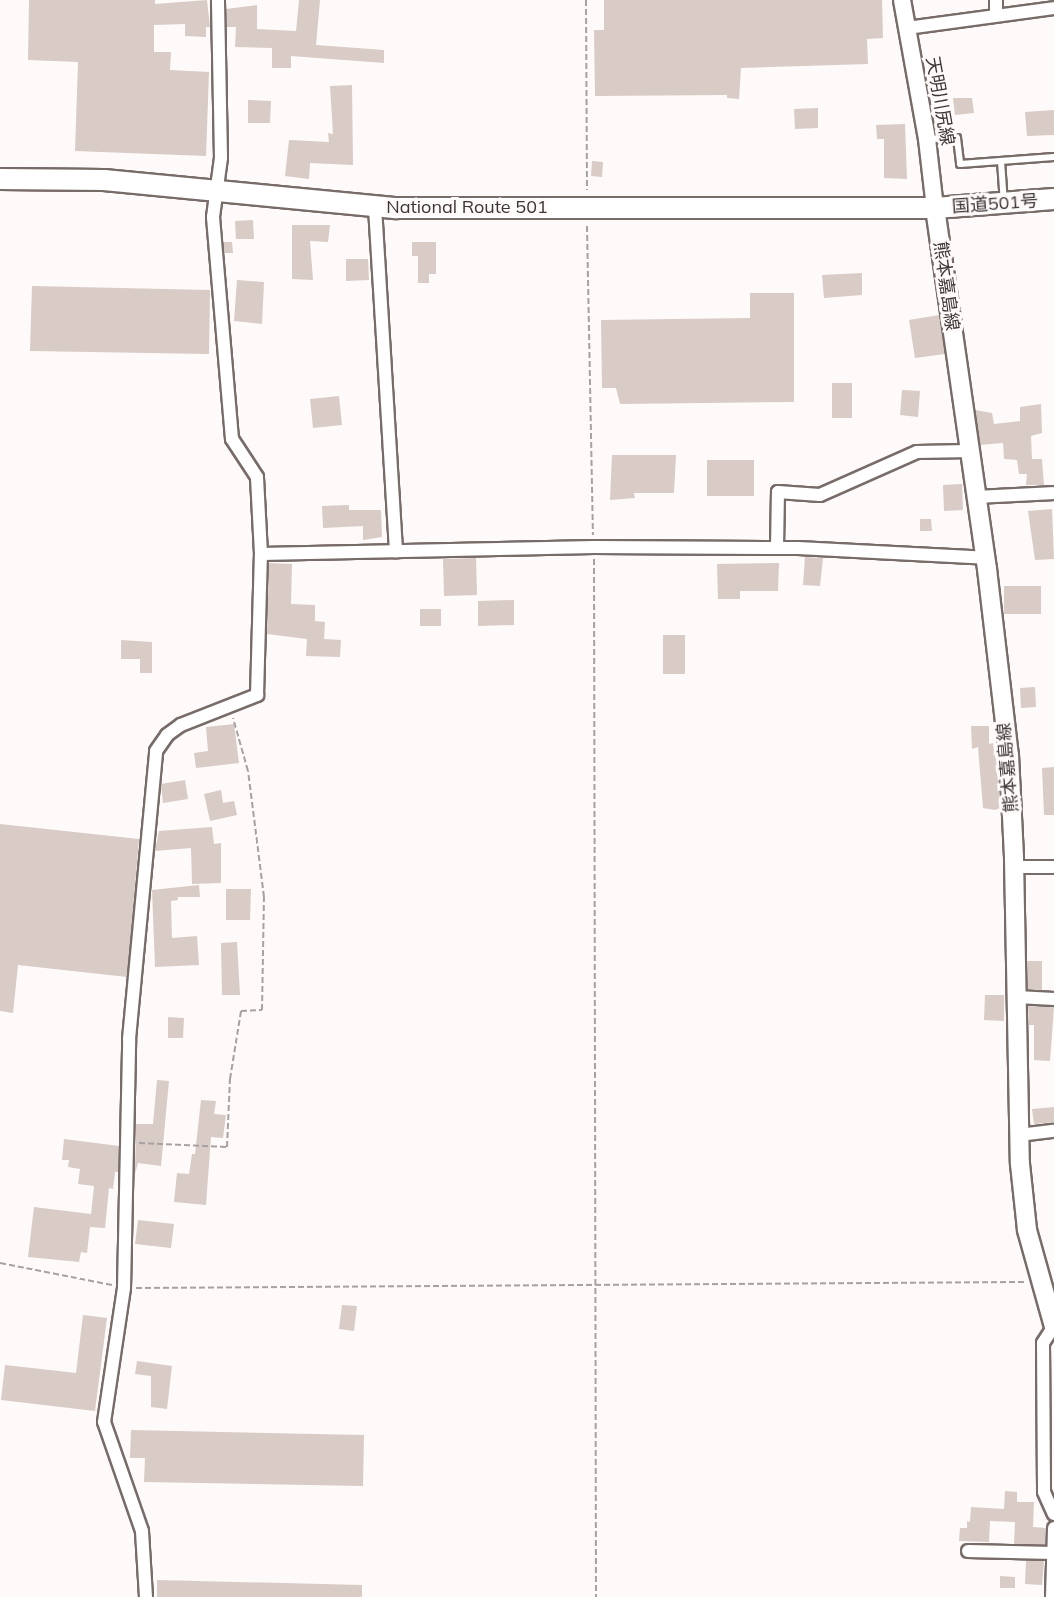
<!DOCTYPE html>
<meta charset="utf-8">
<style>
body{margin:0}
#map{position:relative;width:1054px;height:1597px;overflow:hidden;background:#fdfaf9;font-family:Mulish,"Noto Sans JP",sans-serif}
div>[style]{position:absolute}
[style*='--x']{left:calc(var(--x)*1px);top:calc(var(--y)*1px);width:calc(var(--w)*1px);rotate:calc(var(--a)*1deg)}
.building>*{inset:0;background:#d9cbc6}
.path>*{height:2px;margin-top:-1px;transform-origin:0;background:repeating-linear-gradient(90deg,#a6a2a1 0 6px,transparent 0 9px)}
.roads{filter:drop-shadow(2px 0 #786c68) drop-shadow(-2px 0 #786c68) drop-shadow(0 2px #786c68) drop-shadow(0 -2px #786c68)}
.service>*{height:6px;margin:-3px;padding:0 3px;transform-origin:3px;border-radius:3px;background:#fff}
.minor>*{height:12px;margin:-6px;padding:0 6px;transform-origin:6px;border-radius:6px;background:#fff}
.secondary>*{height:16px;margin:-8px;padding:0 8px;transform-origin:8px;border-radius:8px;background:#fff}
.primary>*{height:18px;margin:-9px;padding:0 9px;transform-origin:9px;border-radius:9px;background:#fff}
.trunk>*{height:20px;margin:-10px;padding:0 10px;transform-origin:10px;border-radius:10px;background:#fff}
span{translate:-50% -50%;white-space:nowrap;text-align:center;line-height:1.15;-webkit-text-stroke:6px #fdfaf9;paint-order:stroke}
.street-label{font-size:18px;color:#3b3534}
</style>
<div id="map">
<div class="building">
<div style="clip-path:polygon(29px 0,155px 0,155px 4px,207px 0,210px 27px,206px 27px,206px 37px,185px 36px,185px 24px,154px 25px,154px 52px,171px 52px,170px 70px,209px 72px,206px 156px,75px 151px,78px 62px,28px 60px)"></div>
<div style="clip-path:polygon(299px 0,320px 0,316px 45px,384px 50px,384px 63px,291px 56px,291px 68px,272px 68px,272px 48px,235px 47px,236px 27px,227px 27px,226px 9px,257px 5px,257px 29px,296px 31px)"></div>
<div style="clip-path:polygon(604px 0,882px 0,883px 38px,867px 39px,868px 64px,741px 68px,739px 99px,727px 98px,727px 95px,595px 96px,594px 30px,604px 30px)"></div>
<div style="clip-path:polygon(352px 85px,353px 165px,310px 163px,309px 179px,285px 176px,289px 140px,329px 142px,328px 133px,333px 134px,330px 86px)"></div>
<div style="clip-path:polygon(953px 98px,972px 98px,974px 113px,955px 115px)"></div>
<div style="clip-path:polygon(248px 100px,271px 101px,270px 123px,248px 123px)"></div>
<div style="clip-path:polygon(818px 108px,818px 128px,795px 129px,794px 109px)"></div>
<div style="clip-path:polygon(1054px 110px,1054px 135px,1027px 136px,1025px 112px)"></div>
<div style="clip-path:polygon(905px 124px,907px 179px,884px 178px,884px 139px,877px 139px,876px 125px)"></div>
<div style="clip-path:polygon(592px 161px,603px 162px,602px 177px,591px 176px)"></div>
<div style="clip-path:polygon(253px 220px,254px 239px,236px 239px,235px 221px)"></div>
<div style="clip-path:polygon(292px 225px,330px 225px,328px 242px,310px 241px,313px 280px,292px 279px)"></div>
<div style="clip-path:polygon(223px 242px,232px 242px,233px 253px,224px 253px)"></div>
<div style="clip-path:polygon(412px 242px,436px 242px,436px 274px,429px 274px,429px 283px,418px 283px,418px 256px,412px 256px)"></div>
<div style="clip-path:polygon(346px 259px,368px 259px,369px 280px,346px 281px)"></div>
<div style="clip-path:polygon(862px 273px,862px 295px,824px 298px,822px 275px)"></div>
<div style="clip-path:polygon(237px 280px,264px 282px,262px 324px,234px 321px)"></div>
<div style="clip-path:polygon(32px 286px,210px 290px,209px 354px,30px 351px)"></div>
<div style="clip-path:polygon(750px 293px,794px 293px,794px 402px,620px 404px,616px 388px,602px 388px,601px 320px,750px 318px)"></div>
<div style="clip-path:polygon(939px 315px,945px 354px,915px 358px,909px 320px)"></div>
<div style="clip-path:polygon(832px 383px,852px 383px,852px 418px,832px 418px)"></div>
<div style="clip-path:polygon(902px 390px,920px 391px,918px 417px,900px 415px)"></div>
<div style="clip-path:polygon(339px 396px,342px 425px,313px 428px,310px 399px)"></div>
<div style="clip-path:polygon(1041px 404px,1042px 433px,1031px 436px,1032px 459px,1042px 459px,1044px 485px,1026px 485px,1027px 474px,1019px 474px,1017px 460px,1004px 459px,1003px 443px,980px 445px,975px 410px,992px 413px,994px 424px,1020px 421px,1020px 407px)"></div>
<div style="clip-path:polygon(612px 455px,676px 455px,674px 493px,634px 493px,635px 498px,610px 500px)"></div>
<div style="clip-path:polygon(707px 460px,754px 460px,754px 496px,707px 496px)"></div>
<div style="clip-path:polygon(962px 484px,963px 510px,944px 511px,943px 485px)"></div>
<div style="clip-path:polygon(349px 505px,349px 510px,381px 510px,382px 537px,363px 540px,363px 526px,323px 528px,322px 506px)"></div>
<div style="clip-path:polygon(1052px 509px,1054px 559px,1035px 560px,1028px 511px)"></div>
<div style="clip-path:polygon(920px 519px,931px 519px,932px 531px,920px 531px)"></div>
<div style="clip-path:polygon(805px 557px,823px 558px,820px 586px,803px 585px)"></div>
<div style="clip-path:polygon(476px 558px,477px 595px,444px 596px,443px 559px)"></div>
<div style="clip-path:polygon(269px 563px,292px 564px,291px 604px,315px 605px,315px 621px,325px 622px,324px 639px,341px 640px,340px 657px,306px 656px,307px 639px,267px 634px)"></div>
<div style="clip-path:polygon(779px 563px,778px 591px,740px 591px,740px 599px,718px 599px,717px 564px)"></div>
<div style="clip-path:polygon(1004px 586px,1041px 586px,1041px 614px,1004px 614px)"></div>
<div style="clip-path:polygon(514px 600px,514px 625px,478px 626px,478px 601px)"></div>
<div style="clip-path:polygon(420px 609px,441px 609px,441px 626px,420px 626px)"></div>
<div style="clip-path:polygon(663px 635px,685px 635px,685px 674px,663px 674px)"></div>
<div style="clip-path:polygon(121px 640px,152px 642px,152px 673px,140px 673px,140px 659px,121px 659px)"></div>
<div style="clip-path:polygon(1035px 687px,1036px 707px,1021px 708px,1020px 688px)"></div>
<div style="clip-path:polygon(234px 724px,239px 763px,196px 768px,194px 753px,208px 751px,206px 727px)"></div>
<div style="clip-path:polygon(971px 726px,989px 726px,989px 744px,993px 743px,995px 758px,998px 757px,1000px 808px,995px 810px,983px 808px,978px 747px,972px 749px)"></div>
<div style="clip-path:polygon(1054px 767px,1054px 815px,1044px 815px,1042px 768px)"></div>
<div style="clip-path:polygon(185px 780px,188px 799px,163px 803px,161px 784px)"></div>
<div style="clip-path:polygon(221px 790px,223px 803px,234px 801px,237px 815px,210px 821px,204px 794px)"></div>
<div style="clip-path:polygon(0 824px,139px 839px,127px 977px,18px 965px,13px 1013px,0 1011px)"></div>
<div style="clip-path:polygon(212px 827px,214px 844px,221px 843px,221px 883px,192px 884px,191px 848px,155px 851px,159px 831px)"></div>
<div style="clip-path:polygon(199px 885px,200px 897px,178px 897px,178px 900px,171px 901px,172px 938px,197px 936px,199px 965px,155px 967px,152px 890px)"></div>
<div style="clip-path:polygon(226px 889px,251px 889px,250px 920px,226px 920px)"></div>
<div style="clip-path:polygon(237px 942px,240px 995px,222px 995px,221px 943px)"></div>
<div style="clip-path:polygon(1027px 961px,1042px 961px,1042px 990px,1028px 989px)"></div>
<div style="clip-path:polygon(985px 995px,1004px 995px,1004px 1021px,984px 1020px)"></div>
<div style="clip-path:polygon(1028px 1006px,1054px 1007px,1050px 1061px,1034px 1060px,1034px 1025px,1029px 1025px)"></div>
<div style="clip-path:polygon(168px 1017px,184px 1018px,183px 1038px,168px 1038px)"></div>
<div style="clip-path:polygon(157px 1080px,169px 1081px,161px 1166px,138px 1163px,135px 1174px,136px 1124px,153px 1124px)"></div>
<div style="clip-path:polygon(201px 1100px,216px 1101px,214px 1114px,226px 1115px,223px 1138px,211px 1137px,206px 1205px,174px 1202px,177px 1173px,189px 1174px,192px 1154px,195px 1154px)"></div>
<div style="clip-path:polygon(1054px 1107px,1054px 1122px,1034px 1124px,1032px 1109px)"></div>
<div style="clip-path:polygon(64px 1139px,119px 1146px,118px 1172px,115px 1172px,113px 1189px,109px 1188px,105px 1228px,90px 1227px,87px 1253px,81px 1252px,79px 1262px,28px 1257px,34px 1207px,91px 1214px,94px 1186px,78px 1184px,80px 1169px,68px 1167px,69px 1160px,62px 1160px)"></div>
<div style="clip-path:polygon(138px 1220px,174px 1224px,171px 1248px,135px 1244px)"></div>
<div style="clip-path:polygon(342px 1305px,357px 1306px,354px 1331px,339px 1329px)"></div>
<div style="clip-path:polygon(83px 1315px,107px 1318px,95px 1411px,1px 1400px,5px 1365px,76px 1373px)"></div>
<div style="clip-path:polygon(137px 1361px,172px 1366px,167px 1409px,151px 1407px,151px 1376px,135px 1374px)"></div>
<div style="clip-path:polygon(131px 1430px,364px 1435px,363px 1486px,144px 1482px,145px 1458px,130px 1458px)"></div>
<div style="clip-path:polygon(1005px 1491px,1017px 1492px,1017px 1502px,1034px 1502px,1033px 1527px,1046px 1528px,1045px 1545px,1014px 1544px,1015px 1522px,990px 1521px,989px 1542px,959px 1541px,960px 1528px,967px 1528px,967px 1521px,970px 1522px,971px 1507px,1004px 1509px)"></div>
<div style="clip-path:polygon(1026px 1561px,1044px 1561px,1042px 1585px,1025px 1584px)"></div>
<div style="clip-path:polygon(1000px 1576px,1015px 1577px,1015px 1588px,1000px 1588px)"></div>
<div style="clip-path:polygon(157px 1580px,362px 1585px,362px 1597px,157px 1597px)"></div>
</div>
<div class="path">
<div style="--x:586;--y:0;--w:190;--a:89.7"></div>
<div style="--x:587;--y:226;--w:309;--a:88.9"></div>
<div style="--x:594;--y:559;--w:1038;--a:89.89"></div>
<div style="--x:139;--y:1143;--w:88;--a:2.6"></div>
<div style="--x:227;--y:1147;--w:68;--a:-87.5"></div>
<div style="--x:230;--y:1079;--w:69;--a:-80.8"></div>
<div style="--x:241;--y:1011;--w:21;--a:-3"></div>
<div style="--x:262;--y:1010;--w:113;--a:-89"></div>
<div style="--x:264;--y:897;--w:127;--a:-97.2"></div>
<div style="--x:248;--y:771;--w:55;--a:-105.8"></div>
<div style="--x:0;--y:1263;--w:114;--a:11.1"></div>
<div style="--x:136;--y:1288;--w:888;--a:-0.39"></div>
</div>
<div class="roads">
<div class="service">
<div style="--x:929;--y:139;--w:28;--a:-2"></div>
<div style="--x:957;--y:138;--w:26;--a:83"></div>
<div style="--x:960;--y:164;--w:94;--a:-4.3"></div>
<div style="--x:1001;--y:161;--w:39;--a:86"></div>
</div>
<div class="minor">
<div style="--x:996;--y:15;--w:15;--a:-90"></div>
<div style="--x:907;--y:28;--w:148;--a:-7.7"></div>
<div style="--x:375;--y:207;--w:345;--a:86.5"></div>
<div style="--x:977;--y:497;--w:77;--a:-3"></div>
<div style="--x:777;--y:548;--w:56;--a:-89"></div>
<div style="--x:778;--y:492;--w:42;--a:4.1"></div>
<div style="--x:820;--y:495;--w:106;--a:-23.9"></div>
<div style="--x:917;--y:452;--w:53;--a:-1.1"></div>
<div style="--x:261;--y:554;--w:333;--a:-1.2"></div>
<div style="--x:594;--y:547;--w:204;--a:0.3"></div>
<div style="--x:798;--y:548;--w:188;--a:3"></div>
<div style="--x:1015;--y:867;--w:39;--a:0"></div>
<div style="--x:1017;--y:997;--w:37;--a:3"></div>
<div style="--x:1019;--y:1135;--w:35;--a:-7"></div>
<div style="--x:1054;--y:1326;--w:20;--a:123"></div>
<div style="--x:1043;--y:1343;--w:149;--a:89.6"></div>
<div style="--x:1044;--y:1492;--w:24;--a:66"></div>
<div style="--x:968;--y:1551;--w:85;--a:1.3"></div>
<div style="--x:146;--y:1597;--w:66;--a:-93.5"></div>
<div style="--x:142;--y:1531;--w:115;--a:-109.2"></div>
<div style="--x:104;--y:1422;--w:135;--a:-81.5"></div>
<div style="--x:124;--y:1288;--w:249;--a:-88.8"></div>
<div style="--x:129;--y:1039;--w:289;--a:-84.6"></div>
<div style="--x:156;--y:751;--w:19;--a:-55"></div>
<div style="--x:167;--y:735;--w:17;--a:-36"></div>
<div style="--x:181;--y:725;--w:82;--a:-21.5"></div>
<div style="--x:257;--y:695;--w:141;--a:-88.4"></div>
<div style="--x:261;--y:554;--w:77;--a:-93"></div>
<div style="--x:257;--y:477;--w:45;--a:-123.3"></div>
<div style="--x:232;--y:439;--w:223;--a:-94.9"></div>
<div style="--x:213;--y:217;--w:60;--a:-82.3"></div>
<div style="--x:221;--y:158;--w:158;--a:-91.1"></div>
<div style="--x:1052;--y:1597;--w:69;--a:-88.3"></div>
</div>
<div class="secondary">
<div style="--x:902;--y:0;--w:141;--a:79.8"></div>
<div style="--x:927;--y:139;--w:69;--a:83.4"></div>
</div>
<div class="primary">
<div style="--x:935;--y:208;--w:365;--a:81.8"></div>
<div style="--x:987;--y:569;--w:187;--a:83.3"></div>
<div style="--x:1009;--y:755;--w:104;--a:87.2"></div>
<div style="--x:1014;--y:859;--w:305;--a:88.9"></div>
<div style="--x:1020;--y:1164;--w:66;--a:83.9"></div>
<div style="--x:1027;--y:1230;--w:101;--a:74.4"></div>
</div>
<div class="trunk">
<div style="--x:0;--y:179;--w:104;--a:0.6"></div>
<div style="--x:104;--y:180;--w:294;--a:5.5"></div>
<div style="--x:397;--y:208;--w:538;--a:0"></div>
<div style="--x:935;--y:208;--w:119;--a:-4.3"></div>
</div>
</div>
<div class="street-label">
<span style="left:940px;top:101px;rotate:80deg">天明川尻線</span>
<span style="left:995px;top:204px;rotate:-4deg">国道501号</span>
<span style="left:467px;top:207px">National Route 501</span>
<span style="left:946px;top:286px;rotate:82deg">熊本嘉島線</span>
<span style="left:1008px;top:768px;rotate:-95deg">熊本嘉島線</span>
</div>
</div>
